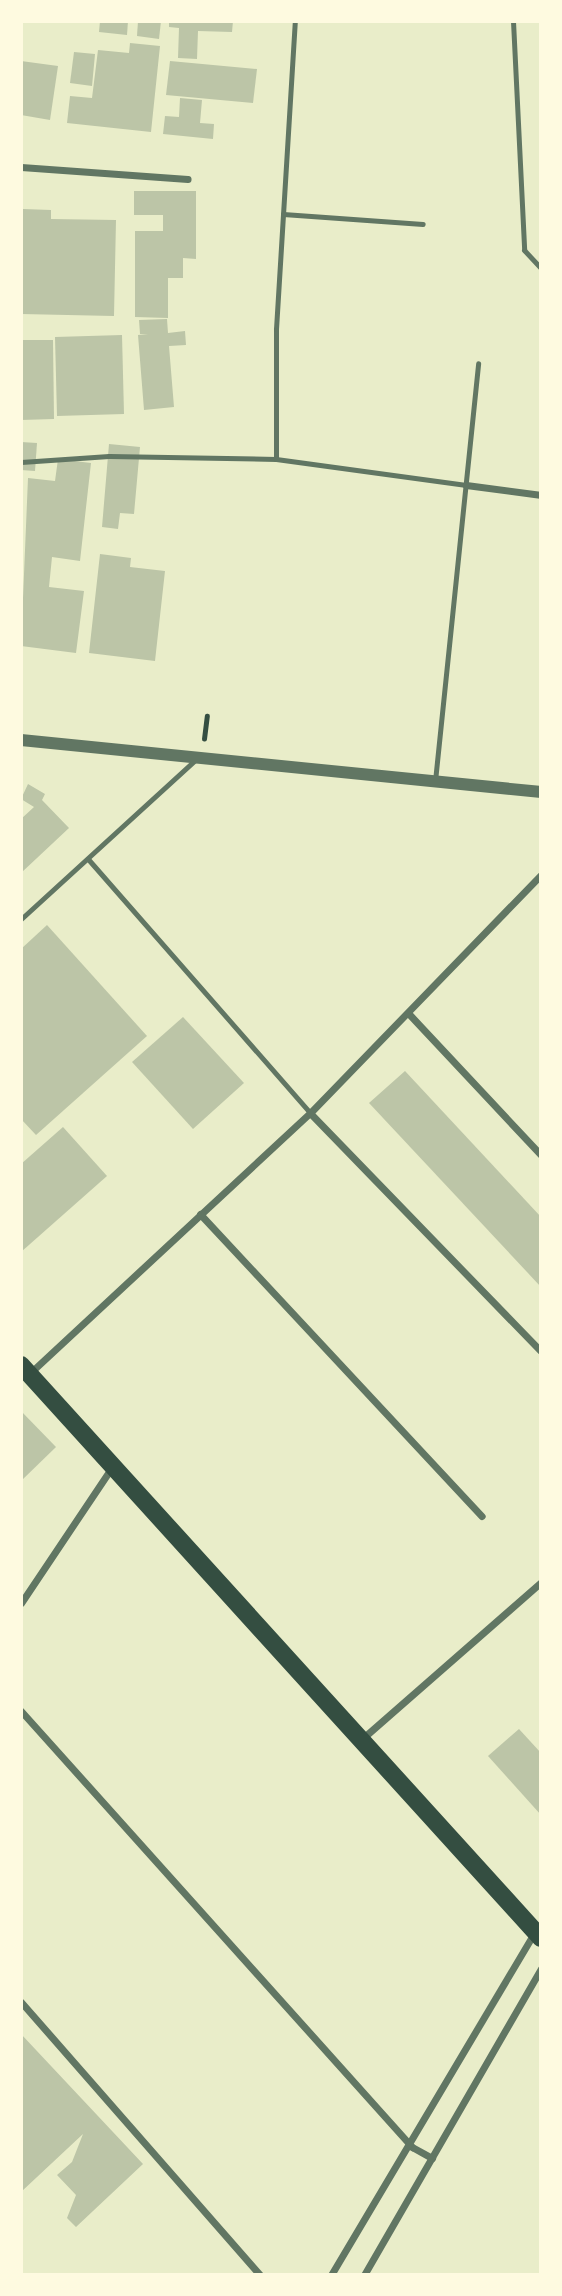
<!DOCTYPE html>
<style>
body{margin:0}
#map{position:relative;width:562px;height:2296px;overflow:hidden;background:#e9edc9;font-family:Lora,serif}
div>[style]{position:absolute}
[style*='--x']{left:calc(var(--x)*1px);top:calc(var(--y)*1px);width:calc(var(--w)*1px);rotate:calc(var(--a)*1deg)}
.building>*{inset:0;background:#bcc5a7}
.path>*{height:4.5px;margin:-2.25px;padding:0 2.25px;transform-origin:2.25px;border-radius:2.25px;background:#344e41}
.service>*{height:5px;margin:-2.5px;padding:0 2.5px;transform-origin:2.5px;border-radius:2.5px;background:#617663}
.minor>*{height:7px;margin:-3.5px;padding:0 3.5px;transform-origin:3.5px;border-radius:3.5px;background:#617663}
.tertiary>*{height:12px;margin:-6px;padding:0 6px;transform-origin:6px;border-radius:6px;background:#617663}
.primary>*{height:18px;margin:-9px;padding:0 9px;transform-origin:9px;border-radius:9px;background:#344e41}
span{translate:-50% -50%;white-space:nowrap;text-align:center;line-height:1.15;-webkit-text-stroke:7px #fefae0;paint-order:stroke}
.frame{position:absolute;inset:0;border:23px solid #fefae0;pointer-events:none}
</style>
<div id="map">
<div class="building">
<div style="clip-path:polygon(100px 21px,128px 21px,127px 35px,99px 32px)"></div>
<div style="clip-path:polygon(138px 21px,161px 21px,159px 39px,137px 36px)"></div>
<div style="clip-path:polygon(169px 21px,233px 21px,232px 32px,198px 31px,197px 59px,178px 58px,179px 28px,169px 27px)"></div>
<div style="clip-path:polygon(130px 43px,160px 46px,151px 132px,67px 123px,70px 96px,92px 98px,98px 50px,129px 53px)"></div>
<div style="clip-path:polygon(74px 52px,95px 54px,92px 86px,70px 83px)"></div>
<div style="clip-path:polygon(21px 61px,58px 66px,50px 120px,21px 115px)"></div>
<div style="clip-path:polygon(170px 61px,257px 69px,253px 103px,166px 95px)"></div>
<div style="clip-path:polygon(180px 98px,202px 100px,200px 123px,214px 124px,213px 139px,163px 134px,165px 116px,179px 117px)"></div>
<div style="clip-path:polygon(134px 191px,196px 191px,196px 259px,183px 258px,183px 278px,168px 278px,168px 318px,135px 317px,135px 231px,163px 231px,163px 215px,134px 215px)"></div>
<div style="clip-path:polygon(23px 209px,51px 210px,51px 219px,116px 220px,114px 316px,21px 314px)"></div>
<div style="clip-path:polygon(167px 319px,168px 333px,185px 331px,186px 345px,169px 346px,174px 407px,144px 410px,138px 335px,148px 334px,140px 334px,139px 320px)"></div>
<div style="clip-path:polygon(122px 335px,124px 414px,57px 416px,55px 337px)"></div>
<div style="clip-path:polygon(21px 340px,53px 340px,54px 419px,21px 420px)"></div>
<div style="clip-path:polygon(21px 442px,37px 443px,35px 471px,21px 470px)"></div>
<div style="clip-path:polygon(109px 444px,140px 447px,134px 514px,120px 513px,118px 529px,102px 527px)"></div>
<div style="clip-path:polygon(58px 459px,91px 463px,80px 561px,52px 557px,49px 587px,84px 591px,76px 653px,21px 646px,28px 478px,55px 481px)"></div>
<div style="clip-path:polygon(100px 554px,131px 558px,130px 567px,165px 571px,155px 661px,89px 653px)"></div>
<div style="clip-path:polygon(28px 784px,45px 794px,42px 800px,69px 828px,21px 873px,21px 819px,34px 807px,21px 799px)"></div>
<div style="clip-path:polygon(47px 925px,147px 1036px,36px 1135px,21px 1119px,21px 949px)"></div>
<div style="clip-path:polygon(183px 1017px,244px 1083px,193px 1129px,132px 1062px)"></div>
<div style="clip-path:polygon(405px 1071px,541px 1217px,541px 1287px,369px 1103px)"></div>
<div style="clip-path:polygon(63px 1127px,107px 1176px,21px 1252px,21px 1164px)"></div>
<div style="clip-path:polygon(21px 1411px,56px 1447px,21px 1481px)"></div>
<div style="clip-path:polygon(519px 1729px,541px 1753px,541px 1815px,488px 1756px)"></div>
<div style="clip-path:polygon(21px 2034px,143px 2164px,76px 2227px,67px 2218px,76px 2195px,57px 2175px,72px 2162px,83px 2134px,21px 2192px)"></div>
</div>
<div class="path">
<div style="--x:204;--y:739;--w:23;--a:-83"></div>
</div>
<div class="service">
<div style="--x:513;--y:21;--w:229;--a:87.2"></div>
<div style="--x:524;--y:250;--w:25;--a:47"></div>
<div style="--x:283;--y:214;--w:140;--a:4.1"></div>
<div style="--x:276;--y:459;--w:130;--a:-90"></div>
<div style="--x:276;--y:329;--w:309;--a:-86.5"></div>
<div style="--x:21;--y:462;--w:88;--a:-3.9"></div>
<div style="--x:109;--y:456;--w:167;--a:1"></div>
<div style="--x:276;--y:459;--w:192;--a:7.8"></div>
<div style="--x:435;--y:781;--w:420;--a:-84.1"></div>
<div style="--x:88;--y:859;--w:337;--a:48.8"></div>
<div style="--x:21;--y:919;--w:237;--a:-42.4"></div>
</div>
<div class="minor">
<div style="--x:21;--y:167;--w:167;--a:4.1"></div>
<div style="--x:466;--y:485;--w:76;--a:7.6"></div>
<div style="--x:409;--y:1014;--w:193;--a:46.9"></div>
<div style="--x:310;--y:1113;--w:332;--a:45.9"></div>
<div style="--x:200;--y:1214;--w:413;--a:47"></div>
<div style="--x:30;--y:1373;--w:382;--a:-42.9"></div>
<div style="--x:310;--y:1113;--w:332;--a:-45.9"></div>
<div style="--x:21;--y:1603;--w:164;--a:-56.2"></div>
<div style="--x:21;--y:1711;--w:586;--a:48.11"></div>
<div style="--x:412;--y:2147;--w:23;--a:29"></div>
<div style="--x:363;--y:1738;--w:237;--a:-41.2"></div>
<div style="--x:21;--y:2002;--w:363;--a:48.8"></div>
<div style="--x:331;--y:2275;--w:399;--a:-59.3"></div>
<div style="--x:364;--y:2275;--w:354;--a:-60"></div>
</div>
<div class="tertiary">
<div style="--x:21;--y:740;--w:523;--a:5.71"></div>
</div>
<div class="primary">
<div style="--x:21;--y:1365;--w:774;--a:47.78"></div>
</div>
<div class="frame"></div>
</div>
